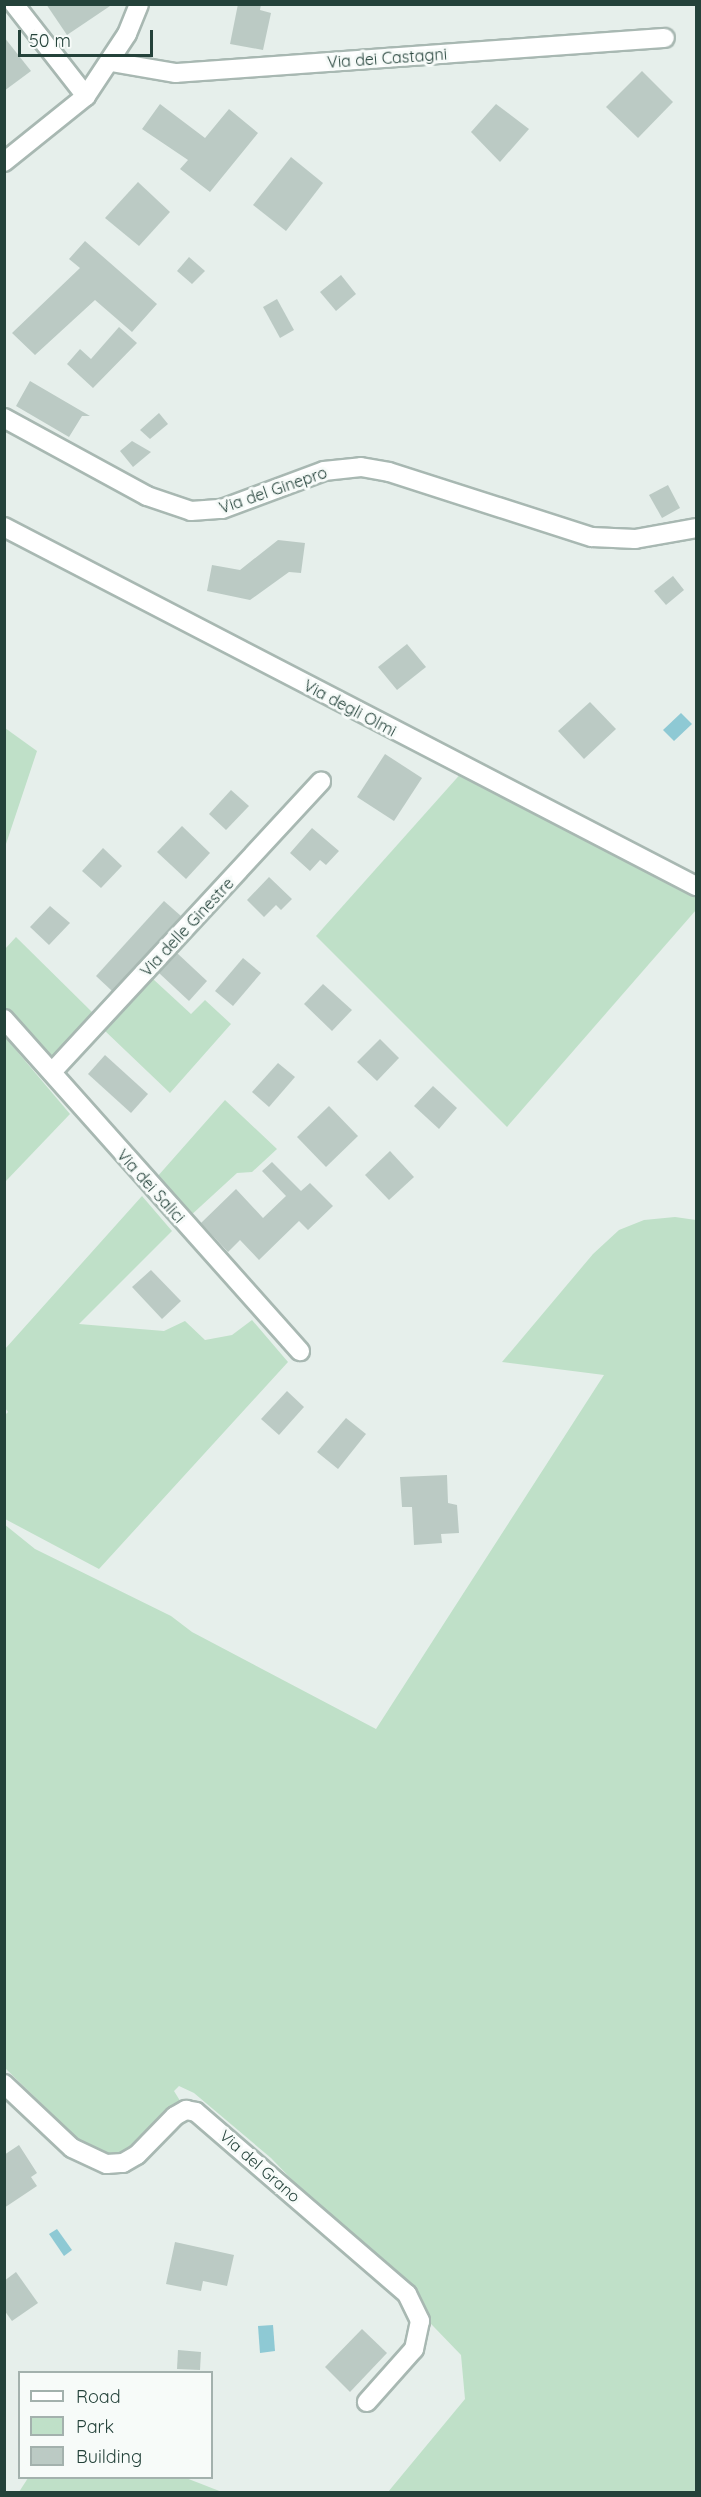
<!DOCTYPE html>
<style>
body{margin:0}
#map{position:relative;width:701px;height:2497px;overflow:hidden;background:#e6efeb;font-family:Quicksand,sans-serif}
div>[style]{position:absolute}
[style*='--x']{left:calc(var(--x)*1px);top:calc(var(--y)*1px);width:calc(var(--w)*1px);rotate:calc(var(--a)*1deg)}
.green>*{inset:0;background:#bfe0c8}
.water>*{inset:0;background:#8ec9d4}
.building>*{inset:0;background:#bbcac4}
.roads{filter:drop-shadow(2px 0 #a8b8b2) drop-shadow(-2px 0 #a8b8b2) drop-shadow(0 2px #a8b8b2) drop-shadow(0 -2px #a8b8b2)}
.street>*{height:18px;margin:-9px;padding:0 9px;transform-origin:9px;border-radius:9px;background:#fff}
span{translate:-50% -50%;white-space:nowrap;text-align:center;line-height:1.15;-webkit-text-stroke:6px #f7fbf9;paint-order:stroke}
.street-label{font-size:16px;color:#24423a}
.frame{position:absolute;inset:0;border:6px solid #24423a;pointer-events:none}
.legend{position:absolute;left:18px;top:2371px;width:195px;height:108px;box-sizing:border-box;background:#f7fbf9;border:2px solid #a3b1ad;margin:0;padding:8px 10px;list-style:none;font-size:18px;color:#24423a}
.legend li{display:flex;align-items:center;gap:12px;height:30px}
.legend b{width:30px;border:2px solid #a3b1ad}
.scale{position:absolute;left:18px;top:30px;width:135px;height:27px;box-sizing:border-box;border:3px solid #24423a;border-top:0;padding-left:8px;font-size:18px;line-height:21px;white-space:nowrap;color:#24423a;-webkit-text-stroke:4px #f7fbf9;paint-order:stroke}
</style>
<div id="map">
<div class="green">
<div style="clip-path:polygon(5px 728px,37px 751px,5px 847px)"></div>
<div style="clip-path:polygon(464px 770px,696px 892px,696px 910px,507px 1127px,316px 936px)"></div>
<div style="clip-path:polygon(16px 937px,93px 1013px,50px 1060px,5px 1008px,5px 949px)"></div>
<div style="clip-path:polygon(153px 979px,191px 1014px,205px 1000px,231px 1024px,170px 1093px,104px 1030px)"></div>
<div style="clip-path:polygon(5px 1037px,70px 1114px,5px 1182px,4px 1182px)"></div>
<div style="clip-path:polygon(225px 1100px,277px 1149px,252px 1172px,237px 1173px,189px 1217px,157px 1177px)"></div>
<div style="clip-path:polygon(142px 1196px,172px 1231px,79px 1324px,164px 1331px,185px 1321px,205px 1340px,232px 1335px,252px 1320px,288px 1362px,99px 1569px,5px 1519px,4px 1416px,8px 1412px,5px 1408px,5px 1349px)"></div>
<div style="clip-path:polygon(675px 1217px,696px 1220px,696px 2492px,388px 2492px,465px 2399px,461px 2355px,271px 2158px,194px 2093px,179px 2086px,174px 2091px,182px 2104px,139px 2158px,108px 2158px,86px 2147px,5px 2068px,4px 1524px,35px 1549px,171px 1616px,192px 1632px,376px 1729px,604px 1375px,502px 1362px,593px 1254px,619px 1230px,644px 1220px)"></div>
<div style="clip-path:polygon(28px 2478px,186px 2478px,222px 2492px,19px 2492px)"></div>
</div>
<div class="water">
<div style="clip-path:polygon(681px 713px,692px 724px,674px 741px,663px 730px)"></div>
<div style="clip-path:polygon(57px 2229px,72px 2250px,64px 2256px,49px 2234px)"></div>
<div style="clip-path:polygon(273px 2325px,275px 2351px,260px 2353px,258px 2326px)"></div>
</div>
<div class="building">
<div style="clip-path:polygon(46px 4px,113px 4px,67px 35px)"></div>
<div style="clip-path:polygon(238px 4px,261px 4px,260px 10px,271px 13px,263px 50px,230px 44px)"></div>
<div style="clip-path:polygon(4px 37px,31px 71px,4px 91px)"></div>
<div style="clip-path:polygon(642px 71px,673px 102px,638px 138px,606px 107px)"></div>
<div style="clip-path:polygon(160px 104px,205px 138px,229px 109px,258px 133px,210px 192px,180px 169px,188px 160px,142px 129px)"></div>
<div style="clip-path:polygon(496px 104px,529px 129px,500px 162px,471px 132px)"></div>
<div style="clip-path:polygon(291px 157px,323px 183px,286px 231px,253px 205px)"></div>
<div style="clip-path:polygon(138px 182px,170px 212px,139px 246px,105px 218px)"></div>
<div style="clip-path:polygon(85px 241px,157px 304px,132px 332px,95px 300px,35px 355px,12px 333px,80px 268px,69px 259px)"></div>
<div style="clip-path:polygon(189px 257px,205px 271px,192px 284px,177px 271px)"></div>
<div style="clip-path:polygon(341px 275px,356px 294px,336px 311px,320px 292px)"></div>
<div style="clip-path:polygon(277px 299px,294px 330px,280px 338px,263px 307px)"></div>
<div style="clip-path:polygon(119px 327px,137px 343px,93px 388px,67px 364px,80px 349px,91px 359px)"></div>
<div style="clip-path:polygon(30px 381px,90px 416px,82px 416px,69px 437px,16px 406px)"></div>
<div style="clip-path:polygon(159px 413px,168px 424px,150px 439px,140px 430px)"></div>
<div style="clip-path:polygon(132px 441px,151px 452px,133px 467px,120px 451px)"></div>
<div style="clip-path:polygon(668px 485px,680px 508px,662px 518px,649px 495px)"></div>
<div style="clip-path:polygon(278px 540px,305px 543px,301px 573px,289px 572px,250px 600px,207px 591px,212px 565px,240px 570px)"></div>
<div style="clip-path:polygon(673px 576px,684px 590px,666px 605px,654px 591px)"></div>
<div style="clip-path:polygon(407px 644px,426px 667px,397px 690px,378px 667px)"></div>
<div style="clip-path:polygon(590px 702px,616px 729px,584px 759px,558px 731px)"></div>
<div style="clip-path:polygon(385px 754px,422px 778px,394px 821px,357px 797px)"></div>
<div style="clip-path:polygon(231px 790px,249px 806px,226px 830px,209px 814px)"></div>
<div style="clip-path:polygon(182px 826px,210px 853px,186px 879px,157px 852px)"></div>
<div style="clip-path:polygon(312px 828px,339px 851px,326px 865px,320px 860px,310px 871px,290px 853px)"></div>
<div style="clip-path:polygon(103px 848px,122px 866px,101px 888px,82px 871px)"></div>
<div style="clip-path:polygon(269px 877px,292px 899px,281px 910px,276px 905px,264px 917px,247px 900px)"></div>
<div style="clip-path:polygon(164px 901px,181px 916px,112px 991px,96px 976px)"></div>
<div style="clip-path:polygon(50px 906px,70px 923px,49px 945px,30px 927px)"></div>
<div style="clip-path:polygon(177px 953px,207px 981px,189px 1001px,159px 973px)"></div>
<div style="clip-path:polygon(243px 958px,261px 973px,233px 1006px,215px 991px)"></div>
<div style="clip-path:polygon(323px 984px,352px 1010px,332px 1031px,304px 1004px)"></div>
<div style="clip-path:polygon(380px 1039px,399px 1058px,377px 1081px,357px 1062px)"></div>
<div style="clip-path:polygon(105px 1055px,148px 1094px,131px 1113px,88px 1074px)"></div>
<div style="clip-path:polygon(278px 1063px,295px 1077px,269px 1107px,252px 1092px)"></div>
<div style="clip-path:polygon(433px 1086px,457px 1108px,439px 1129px,414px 1106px)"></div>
<div style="clip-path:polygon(329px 1106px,358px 1136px,326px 1167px,297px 1137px)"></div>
<div style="clip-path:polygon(390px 1151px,414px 1177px,389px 1200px,365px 1175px)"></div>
<div style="clip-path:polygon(272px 1162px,301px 1191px,310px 1183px,333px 1206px,308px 1230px,299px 1221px,259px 1260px,240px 1240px,228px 1252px,201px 1223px,236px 1189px,263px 1218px,286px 1196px,262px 1171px)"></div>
<div style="clip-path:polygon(151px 1270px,181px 1301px,162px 1319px,132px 1287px)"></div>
<div style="clip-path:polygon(287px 1391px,304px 1407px,279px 1435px,261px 1419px)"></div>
<div style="clip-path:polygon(346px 1418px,366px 1434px,338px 1469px,317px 1452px)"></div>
<div style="clip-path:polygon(447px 1475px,448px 1503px,457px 1505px,459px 1533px,441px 1534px,442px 1543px,414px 1545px,412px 1507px,402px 1507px,400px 1477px)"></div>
<div style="clip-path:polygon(19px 2145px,37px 2173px,31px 2177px,37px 2186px,4px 2208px,4px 2155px)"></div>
<div style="clip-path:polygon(175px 2242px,234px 2255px,227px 2286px,203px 2281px,201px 2291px,166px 2284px)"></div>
<div style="clip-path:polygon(16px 2272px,38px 2303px,12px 2321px,4px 2310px,4px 2281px)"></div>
<div style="clip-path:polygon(362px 2329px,387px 2353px,350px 2392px,325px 2367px)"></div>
<div style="clip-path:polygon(178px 2350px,201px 2352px,200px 2370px,177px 2369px)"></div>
</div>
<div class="roads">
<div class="street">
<div style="--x:14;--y:4;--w:117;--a:52"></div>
<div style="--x:111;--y:62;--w:66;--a:9.6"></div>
<div style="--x:176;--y:73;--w:490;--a:-4.1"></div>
<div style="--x:4;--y:162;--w:105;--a:-38.8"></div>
<div style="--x:86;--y:96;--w:74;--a:-56.5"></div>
<div style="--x:127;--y:34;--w:32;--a:-68"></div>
<div style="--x:4;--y:418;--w:163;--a:28.6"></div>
<div style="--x:147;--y:496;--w:46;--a:18.8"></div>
<div style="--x:191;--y:511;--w:31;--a:-4"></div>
<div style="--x:222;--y:509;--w:109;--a:-20.4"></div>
<div style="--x:324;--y:471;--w:37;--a:-6"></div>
<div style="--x:361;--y:467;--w:28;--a:10"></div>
<div style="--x:389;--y:472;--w:213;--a:17.8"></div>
<div style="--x:592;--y:537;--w:43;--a:2.7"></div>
<div style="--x:635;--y:539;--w:62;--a:-10.2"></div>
<div style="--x:4;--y:527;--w:780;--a:27.42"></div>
<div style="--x:4;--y:1019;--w:445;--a:48.3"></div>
<div style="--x:52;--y:1072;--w:396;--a:-47.2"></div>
<div style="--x:4;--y:2084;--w:93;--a:43.3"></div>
<div style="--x:72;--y:2148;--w:38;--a:25"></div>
<div style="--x:107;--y:2164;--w:16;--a:-4"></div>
<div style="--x:123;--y:2163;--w:16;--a:-30"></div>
<div style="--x:137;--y:2155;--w:54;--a:-45.7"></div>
<div style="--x:175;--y:2116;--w:13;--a:-29"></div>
<div style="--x:186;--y:2110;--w:10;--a:11"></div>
<div style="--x:196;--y:2112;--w:279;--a:40.8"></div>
<div style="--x:407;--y:2294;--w:30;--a:64"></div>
<div style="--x:420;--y:2321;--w:29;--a:102"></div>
<div style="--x:414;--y:2349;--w:71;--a:131.6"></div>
</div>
</div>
<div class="street-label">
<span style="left:387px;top:58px;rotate:-4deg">Via dei Castagni</span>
<span style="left:273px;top:490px;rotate:-19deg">Via del Ginepro</span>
<span style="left:350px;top:708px;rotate:28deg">Via degli Olmi</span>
<span style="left:187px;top:927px;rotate:-47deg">Via delle Ginestre</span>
<span style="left:151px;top:1186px;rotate:48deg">Via dei Salici</span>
<span style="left:260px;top:2166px;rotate:41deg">Via del Grano</span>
</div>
<div class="frame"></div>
<ul class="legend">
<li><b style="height:8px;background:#fff"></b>Road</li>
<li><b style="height:16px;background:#bfe0c8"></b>Park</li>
<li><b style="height:16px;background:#bbcac4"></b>Building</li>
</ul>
<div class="scale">50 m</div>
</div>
